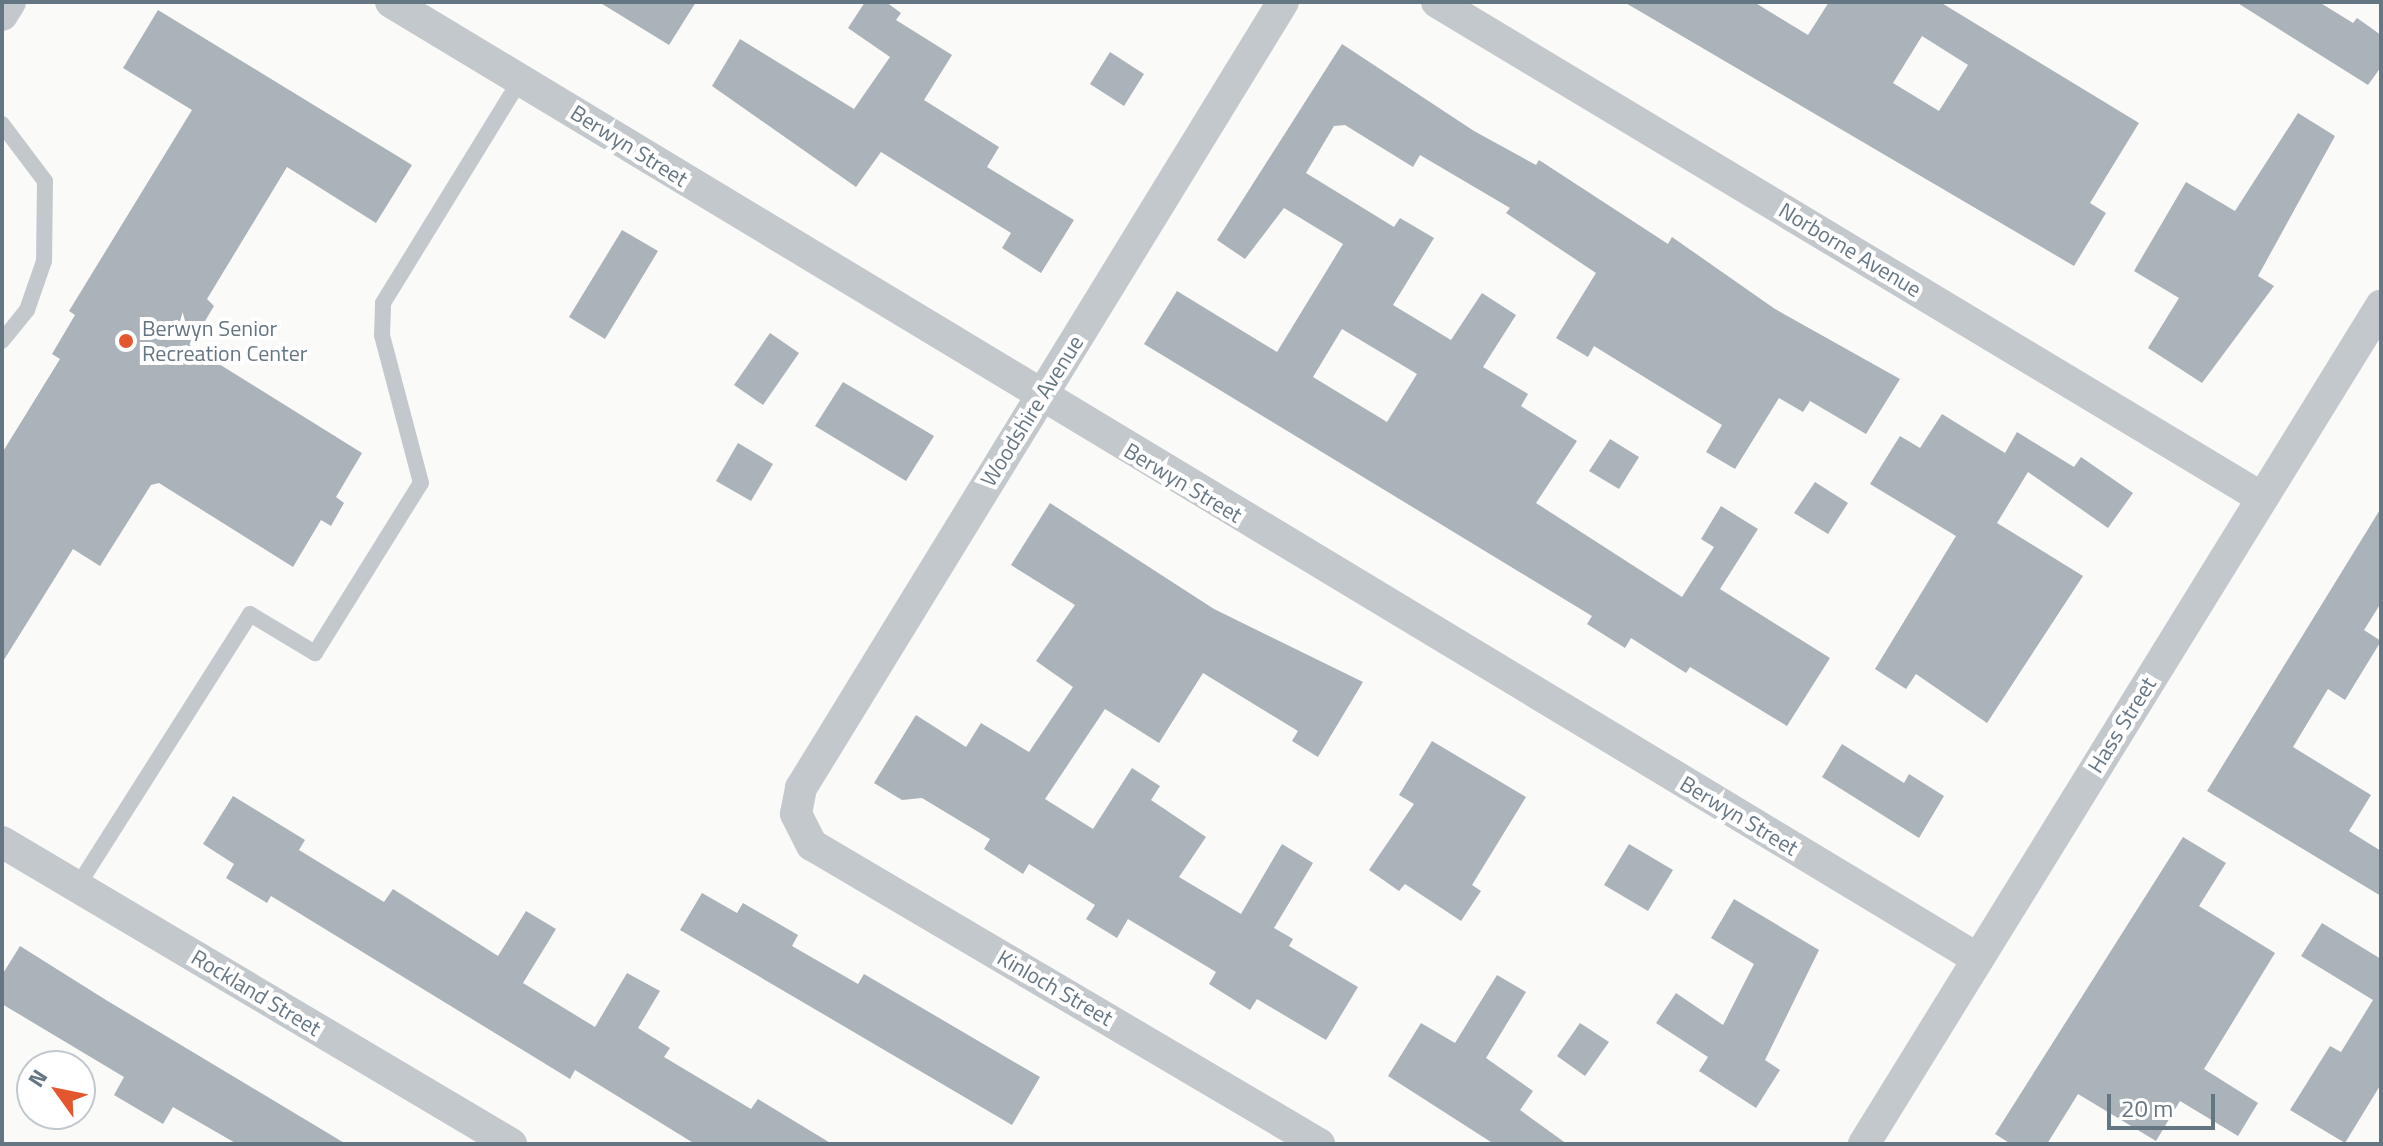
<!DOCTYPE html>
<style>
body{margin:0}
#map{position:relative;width:2383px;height:1146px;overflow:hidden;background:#fafaf8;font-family:"Titillium Web",sans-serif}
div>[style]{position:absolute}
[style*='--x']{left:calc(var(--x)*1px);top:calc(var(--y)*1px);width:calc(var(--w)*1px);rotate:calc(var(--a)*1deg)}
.building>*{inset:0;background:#aab3b9}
.service>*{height:16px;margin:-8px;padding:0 8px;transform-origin:8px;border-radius:8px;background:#c3c8cc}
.minor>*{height:32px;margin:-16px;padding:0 16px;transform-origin:16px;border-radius:16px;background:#c3c8cc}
.dots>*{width:22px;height:22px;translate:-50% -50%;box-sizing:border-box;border:4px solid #fff;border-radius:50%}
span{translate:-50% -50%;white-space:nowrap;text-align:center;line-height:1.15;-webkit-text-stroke:8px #fff;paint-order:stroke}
.street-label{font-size:22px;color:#657683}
.poi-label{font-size:22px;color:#657683}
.left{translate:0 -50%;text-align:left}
.frame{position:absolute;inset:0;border:4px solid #657683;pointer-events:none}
.north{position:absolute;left:16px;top:1050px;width:80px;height:80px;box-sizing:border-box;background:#fff;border:2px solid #c1c8cd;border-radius:50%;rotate:303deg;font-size:22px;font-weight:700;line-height:32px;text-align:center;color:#657683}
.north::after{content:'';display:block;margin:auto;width:28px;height:36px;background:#e4572e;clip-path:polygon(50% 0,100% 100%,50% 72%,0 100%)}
.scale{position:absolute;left:2107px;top:1094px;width:108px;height:36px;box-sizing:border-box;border:4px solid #657683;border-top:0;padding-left:10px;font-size:24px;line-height:28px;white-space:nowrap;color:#657683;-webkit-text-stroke:6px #fff;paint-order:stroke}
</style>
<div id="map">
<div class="building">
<div style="clip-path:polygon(599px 2px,696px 2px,669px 45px)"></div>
<div style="clip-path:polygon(865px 2px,886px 2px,901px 13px,896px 20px,952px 55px,924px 100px,999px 147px,987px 167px,1074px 220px,1041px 273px,1002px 248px,1011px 233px,881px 152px,856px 187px,712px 86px,740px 39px,854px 109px,890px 57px,848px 28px)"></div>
<div style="clip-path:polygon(evenodd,1624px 2px,1754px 2px,1808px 35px,1829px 2px,1940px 2px,2139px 123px,2090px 203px,2106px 213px,2074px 266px,1624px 2px,1922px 36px,1968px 65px,1939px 111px,1893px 83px,1922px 36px)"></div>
<div style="clip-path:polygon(2236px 2px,2319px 2px,2353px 23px,2357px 18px,2381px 35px,2381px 67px,2368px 85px)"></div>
<div style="clip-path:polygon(158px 10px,412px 165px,376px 223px,287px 167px,207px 299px,214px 306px,190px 346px,362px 453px,336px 497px,344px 503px,331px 526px,321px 520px,293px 567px,159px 483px,151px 485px,100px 566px,73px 549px,2px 663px,2px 453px,60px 359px,52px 354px,75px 315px,69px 311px,192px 110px,123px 68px)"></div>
<div style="clip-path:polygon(evenodd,1342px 44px,1474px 131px,1536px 165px,1539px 160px,1668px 244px,1672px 237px,1775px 309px,1900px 379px,1866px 434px,1810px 401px,1803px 412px,1779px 398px,1735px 469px,1706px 452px,1722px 425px,1594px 346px,1588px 357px,1556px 338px,1596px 273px,1506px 213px,1510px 208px,1420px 155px,1413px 167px,1345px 125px,1334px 126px,1306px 173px,1394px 227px,1400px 218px,1434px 238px,1393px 305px,1451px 340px,1482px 293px,1516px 315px,1483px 367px,1528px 394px,1521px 406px,1577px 441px,1536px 503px,1682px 597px,1714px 547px,1701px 539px,1721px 506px,1758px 529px,1720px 589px,1830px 658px,1787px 726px,1690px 667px,1686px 673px,1631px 638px,1625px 648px,1587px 624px,1592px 616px,1144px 344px,1177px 291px,1277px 352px,1343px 244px,1284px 208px,1245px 259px,1217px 240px,1342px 44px,1342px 329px,1417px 374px,1387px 422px,1313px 377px,1342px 329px)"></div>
<div style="clip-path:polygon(1110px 52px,1144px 74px,1124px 106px,1090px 84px)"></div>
<div style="clip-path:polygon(2298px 113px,2335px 136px,2258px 276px,2274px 286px,2202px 383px,2148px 348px,2179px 298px,2134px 271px,2186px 182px,2235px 211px)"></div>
<div style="clip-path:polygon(622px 230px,658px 251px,605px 339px,569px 317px)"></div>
<div style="clip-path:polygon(770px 333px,799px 353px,763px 405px,734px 385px)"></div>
<div style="clip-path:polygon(843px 382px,934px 436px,906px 481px,815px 426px)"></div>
<div style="clip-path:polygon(1942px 414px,2005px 453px,2017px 432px,2074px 467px,2081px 457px,2133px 493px,2108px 528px,2028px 472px,1997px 523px,2083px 576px,1987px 723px,1916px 674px,1906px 689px,1875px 669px,1956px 536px,1870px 484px,1900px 436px,1920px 448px)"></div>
<div style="clip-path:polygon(1610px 439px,1639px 457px,1619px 489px,1589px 471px)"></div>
<div style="clip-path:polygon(738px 443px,773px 464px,751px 501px,716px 481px)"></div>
<div style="clip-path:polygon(1815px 482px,1848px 503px,1828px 534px,1794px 513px)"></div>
<div style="clip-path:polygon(1050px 503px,1214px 609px,1363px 682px,1318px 757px,1292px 741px,1298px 731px,1203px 673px,1159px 743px,1105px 709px,1045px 799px,1093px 829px,1132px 768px,1160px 786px,1151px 800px,1206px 837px,1179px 877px,1241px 914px,1282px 844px,1313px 863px,1274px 928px,1293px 939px,1289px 946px,1358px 987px,1326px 1040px,1257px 999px,1250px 1010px,1209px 984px,1216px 972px,1128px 919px,1117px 938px,1086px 919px,1095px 905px,1029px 864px,1023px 874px,984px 849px,990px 839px,922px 798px,902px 800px,874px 783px,916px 715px,966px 747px,981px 723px,1029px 752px,1073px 687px,1036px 661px,1075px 605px,1011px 565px)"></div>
<div style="clip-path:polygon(2381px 508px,2381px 603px,2364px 630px,2381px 641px,2345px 700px,2328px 689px,2293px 747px,2371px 795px,2349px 831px,2381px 851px,2381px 896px,2207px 791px)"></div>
<div style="clip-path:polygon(1432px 741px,1526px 797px,1472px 885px,1481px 891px,1461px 921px,1405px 884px,1399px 891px,1369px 870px,1414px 804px,1399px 795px)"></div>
<div style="clip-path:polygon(1842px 744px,1904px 783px,1909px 774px,1944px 796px,1919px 838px,1822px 777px)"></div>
<div style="clip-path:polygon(233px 796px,305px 840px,299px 850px,384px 902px,393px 889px,498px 956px,526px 911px,556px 929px,523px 983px,595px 1027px,627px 973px,660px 991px,638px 1028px,670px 1048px,664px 1057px,751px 1109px,758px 1099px,832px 1144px,695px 1144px,575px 1070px,570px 1079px,271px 896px,267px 903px,226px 878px,234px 864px,203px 844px)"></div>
<div style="clip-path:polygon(2183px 837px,2226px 863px,2199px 906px,2275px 953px,2204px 1069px,2258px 1103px,2238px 1136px,2180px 1101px,2156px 1141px,2078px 1094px,2047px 1144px,2011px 1144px,1995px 1134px)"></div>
<div style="clip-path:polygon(1629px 844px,1673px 870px,1648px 911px,1604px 885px)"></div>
<div style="clip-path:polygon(702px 893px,737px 913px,743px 903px,798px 935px,792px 946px,858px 984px,864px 974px,1040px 1077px,1012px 1125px,680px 930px)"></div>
<div style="clip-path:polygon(1734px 899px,1819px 950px,1765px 1060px,1780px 1070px,1756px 1108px,1699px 1071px,1708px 1057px,1656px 1023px,1676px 993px,1723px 1025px,1754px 964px,1711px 938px)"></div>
<div style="clip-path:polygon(2322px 923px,2381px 959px,2381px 1084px,2345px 1143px,2290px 1110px,2330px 1046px,2341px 1052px,2373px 1000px,2301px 956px)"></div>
<div style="clip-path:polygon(20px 946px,106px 1000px,346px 1144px,237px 1144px,173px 1107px,163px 1124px,114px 1095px,124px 1077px,2px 1004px,2px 975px)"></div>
<div style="clip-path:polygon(1497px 975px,1526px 992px,1486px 1058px,1533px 1091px,1520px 1110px,1567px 1144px,1494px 1144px,1388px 1076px,1421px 1023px,1455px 1043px)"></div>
<div style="clip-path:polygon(1580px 1023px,1609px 1042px,1585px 1076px,1557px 1056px)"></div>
</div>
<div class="service">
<div style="--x:2;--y:124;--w:71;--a:53"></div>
<div style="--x:45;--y:181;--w:80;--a:90.7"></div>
<div style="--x:44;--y:261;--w:52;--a:109.1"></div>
<div style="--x:27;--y:310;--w:40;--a:129"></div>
<div style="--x:77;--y:887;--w:323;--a:-57.6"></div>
<div style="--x:250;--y:614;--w:76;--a:31"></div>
<div style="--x:315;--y:653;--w:200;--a:-58.1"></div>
<div style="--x:421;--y:483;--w:153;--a:-104.8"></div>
<div style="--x:382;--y:335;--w:32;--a:-88"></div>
<div style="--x:383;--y:303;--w:263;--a:-58.4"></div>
</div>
<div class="minor">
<div style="--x:391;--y:2;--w:1853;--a:31.09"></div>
<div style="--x:1283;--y:2;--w:922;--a:121.52"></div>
<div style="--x:801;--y:788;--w:26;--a:101"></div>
<div style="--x:796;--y:814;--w:35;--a:63"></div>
<div style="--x:812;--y:845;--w:589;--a:30.53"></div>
<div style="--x:1437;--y:2;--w:963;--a:31.01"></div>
<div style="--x:2;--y:15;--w:15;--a:-58"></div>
<div style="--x:2;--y:842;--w:592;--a:30.68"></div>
<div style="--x:1864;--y:1144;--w:985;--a:-58.33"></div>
</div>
<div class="dots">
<div style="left:126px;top:341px;background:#e4572e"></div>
</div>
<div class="street-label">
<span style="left:629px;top:146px;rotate:32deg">Berwyn Street</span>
<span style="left:1850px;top:250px;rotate:31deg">Norborne Avenue</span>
<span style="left:1032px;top:411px;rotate:-58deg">Woodshire Avenue</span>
<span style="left:1183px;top:483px;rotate:31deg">Berwyn Street</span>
<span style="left:2122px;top:725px;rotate:-58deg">Hass Street</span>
<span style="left:1739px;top:816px;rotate:31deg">Berwyn Street</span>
<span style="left:1055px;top:988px;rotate:30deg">Kinloch Street</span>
<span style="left:256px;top:993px;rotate:31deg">Rockland Street</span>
</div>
<div class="poi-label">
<span class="left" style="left:142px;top:341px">Berwyn Senior<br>Recreation Center</span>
</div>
<div class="frame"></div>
<div class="north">N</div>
<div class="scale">20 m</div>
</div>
